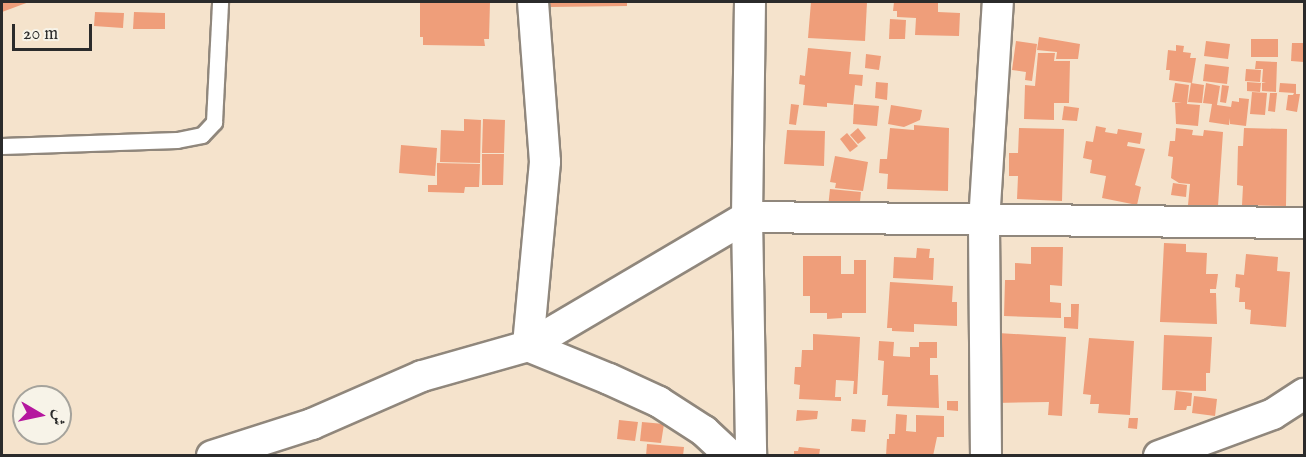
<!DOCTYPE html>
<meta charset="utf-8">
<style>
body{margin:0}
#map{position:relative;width:1306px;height:457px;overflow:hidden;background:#f5e3cc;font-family:"IM FELL English",Amiri,serif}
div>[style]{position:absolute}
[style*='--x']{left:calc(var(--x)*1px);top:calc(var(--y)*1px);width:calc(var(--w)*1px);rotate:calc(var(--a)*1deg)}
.building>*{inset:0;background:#ef9e7a}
.roads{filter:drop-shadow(2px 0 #90877c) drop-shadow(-2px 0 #90877c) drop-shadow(0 2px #90877c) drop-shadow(0 -2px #90877c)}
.service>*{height:15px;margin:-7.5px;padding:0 7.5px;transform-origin:7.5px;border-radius:7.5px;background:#fff}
.minor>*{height:30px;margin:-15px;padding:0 15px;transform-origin:15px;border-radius:15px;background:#fff}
span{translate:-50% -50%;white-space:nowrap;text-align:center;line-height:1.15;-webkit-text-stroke:4.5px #f7f3e8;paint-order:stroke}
.frame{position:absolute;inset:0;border:3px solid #2b2b2b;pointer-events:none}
.north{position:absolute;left:12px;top:385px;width:60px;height:60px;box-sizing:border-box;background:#f7f3e8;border:2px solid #a5a39c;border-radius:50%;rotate:99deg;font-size:16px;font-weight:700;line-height:24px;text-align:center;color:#2b2b2b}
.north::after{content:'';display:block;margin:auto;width:21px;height:27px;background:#b5179e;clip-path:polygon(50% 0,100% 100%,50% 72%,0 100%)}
.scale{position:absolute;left:12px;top:24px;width:80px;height:27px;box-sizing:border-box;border:3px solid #2b2b2b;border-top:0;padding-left:8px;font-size:18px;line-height:21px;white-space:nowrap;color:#2b2b2b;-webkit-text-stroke:4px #f7f3e8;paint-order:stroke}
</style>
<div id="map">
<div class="building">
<div style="clip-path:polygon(2px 2px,29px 2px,2px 12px)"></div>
<div style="clip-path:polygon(420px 2px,490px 2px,489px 39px,484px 39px,485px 46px,423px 45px,423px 37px,420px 37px)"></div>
<div style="clip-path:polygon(550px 2px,627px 2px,627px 6px,550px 7px)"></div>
<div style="clip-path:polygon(811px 2px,867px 2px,865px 41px,808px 38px)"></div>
<div style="clip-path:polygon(894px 2px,938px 2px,938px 12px,960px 13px,959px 36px,915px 35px,916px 18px,897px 17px,897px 11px,893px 11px)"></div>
<div style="clip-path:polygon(95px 12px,124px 13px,123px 28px,94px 26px)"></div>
<div style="clip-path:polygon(134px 12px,165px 13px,165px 29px,133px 29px)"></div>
<div style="clip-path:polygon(890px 19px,906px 20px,905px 39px,889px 39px)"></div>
<div style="clip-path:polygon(1039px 37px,1080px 44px,1078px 59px,1056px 59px,1057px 52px,1037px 50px)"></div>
<div style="clip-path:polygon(1251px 39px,1278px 39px,1278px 57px,1251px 57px)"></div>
<div style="clip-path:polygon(1016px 41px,1037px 44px,1032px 81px,1025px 80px,1026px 72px,1012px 70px)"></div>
<div style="clip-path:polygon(1206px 41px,1230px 44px,1228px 59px,1204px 56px)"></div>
<div style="clip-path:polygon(1292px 43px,1304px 43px,1304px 62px,1291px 61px)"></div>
<div style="clip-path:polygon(1176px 45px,1184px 46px,1183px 52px,1191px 53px,1190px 58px,1196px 58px,1192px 83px,1169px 80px,1170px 70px,1166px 70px,1168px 50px,1176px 51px)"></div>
<div style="clip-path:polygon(808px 48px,851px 52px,849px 74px,863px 75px,862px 86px,855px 85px,853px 105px,827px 103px,827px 107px,803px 105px,805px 85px,799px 84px,800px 75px,805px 76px)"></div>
<div style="clip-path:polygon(1038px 53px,1055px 53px,1054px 61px,1070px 61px,1069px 103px,1054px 103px,1054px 120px,1024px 119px,1025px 85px,1035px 86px)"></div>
<div style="clip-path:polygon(866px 54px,881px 56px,879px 70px,865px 68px)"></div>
<div style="clip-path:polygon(1256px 61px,1277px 62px,1276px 92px,1262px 91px,1262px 83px,1266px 82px,1262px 82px,1263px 69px,1255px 69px)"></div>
<div style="clip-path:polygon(1205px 64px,1229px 67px,1227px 84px,1203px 81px)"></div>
<div style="clip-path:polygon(1246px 69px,1261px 70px,1260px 82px,1245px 81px)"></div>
<div style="clip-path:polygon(876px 82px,888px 83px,887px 100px,875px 98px)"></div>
<div style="clip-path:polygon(1247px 82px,1261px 83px,1260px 92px,1247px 91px)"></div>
<div style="clip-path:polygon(1175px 83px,1189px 85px,1187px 104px,1200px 105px,1198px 126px,1176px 124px,1175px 103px,1182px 103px,1172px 102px)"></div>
<div style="clip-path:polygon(1191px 83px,1204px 85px,1202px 103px,1188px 102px)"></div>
<div style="clip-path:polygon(1206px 83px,1220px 86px,1217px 105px,1231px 107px,1232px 101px,1239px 102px,1239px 98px,1249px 99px,1246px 126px,1230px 124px,1230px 118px,1229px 125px,1209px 122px,1212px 104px,1203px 103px)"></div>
<div style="clip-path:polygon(1280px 83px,1296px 84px,1296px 94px,1300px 94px,1297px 112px,1286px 110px,1288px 95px,1293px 95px,1294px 93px,1279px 92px)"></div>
<div style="clip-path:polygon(1222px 85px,1229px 86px,1226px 103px,1220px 102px)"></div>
<div style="clip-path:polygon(1252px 92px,1267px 93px,1265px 115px,1250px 114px)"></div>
<div style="clip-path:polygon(1270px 93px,1277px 93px,1275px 112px,1268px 111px)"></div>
<div style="clip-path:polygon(791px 104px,799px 105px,796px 125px,789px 124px)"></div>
<div style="clip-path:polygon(854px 104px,879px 106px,877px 126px,853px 124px)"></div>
<div style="clip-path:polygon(891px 105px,922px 110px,920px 120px,904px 127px,888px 124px)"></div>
<div style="clip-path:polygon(1064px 106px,1079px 108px,1077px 121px,1062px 120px)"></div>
<div style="clip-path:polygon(464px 119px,481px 120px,480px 163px,440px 162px,441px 130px,464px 131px)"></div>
<div style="clip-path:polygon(483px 119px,505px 120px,504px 153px,482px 153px)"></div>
<div style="clip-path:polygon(914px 125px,949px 128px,948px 191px,887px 189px,888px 174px,879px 173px,880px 159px,887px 159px,890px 128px,914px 130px)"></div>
<div style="clip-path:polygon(1096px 126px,1106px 128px,1105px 132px,1117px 134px,1118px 129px,1142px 133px,1140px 144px,1128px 142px,1127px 146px,1145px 149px,1135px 185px,1141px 187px,1137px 205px,1102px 198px,1106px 176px,1090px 173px,1092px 160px,1083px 158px,1086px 141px,1093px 142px)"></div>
<div style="clip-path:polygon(858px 128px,866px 138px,858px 144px,850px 135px)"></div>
<div style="clip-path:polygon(1019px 128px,1064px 129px,1062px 201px,1017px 199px,1018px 176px,1009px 176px,1009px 153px,1018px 153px)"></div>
<div style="clip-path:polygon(1176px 128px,1193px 130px,1192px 135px,1203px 136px,1204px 130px,1223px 132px,1218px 206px,1188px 205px,1190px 184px,1179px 183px,1171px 178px,1173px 157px,1168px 156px,1170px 141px,1175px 141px)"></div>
<div style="clip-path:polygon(1244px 128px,1287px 129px,1286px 206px,1242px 205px,1243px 186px,1237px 185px,1238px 146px,1243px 146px)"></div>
<div style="clip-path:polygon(787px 130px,825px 131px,824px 166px,784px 164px)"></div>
<div style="clip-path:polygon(847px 133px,858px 146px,850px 152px,840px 139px)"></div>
<div style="clip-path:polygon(401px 145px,437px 148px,435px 176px,399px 173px)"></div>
<div style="clip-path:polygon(482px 154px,504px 154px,503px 185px,482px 185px)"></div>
<div style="clip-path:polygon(835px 156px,868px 162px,863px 191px,835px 188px,836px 183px,830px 182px)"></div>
<div style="clip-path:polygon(437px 163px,480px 164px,479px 187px,465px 187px,464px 193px,428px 192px,428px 185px,437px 185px)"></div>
<div style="clip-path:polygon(1173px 183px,1187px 185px,1186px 197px,1171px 195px)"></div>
<div style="clip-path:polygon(830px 189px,861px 192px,859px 211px,828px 208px)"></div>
<div style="clip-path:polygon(1164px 243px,1186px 244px,1186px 252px,1207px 253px,1206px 274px,1218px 274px,1216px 289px,1210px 289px,1210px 293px,1216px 293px,1217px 324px,1160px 322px)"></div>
<div style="clip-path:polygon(1031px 247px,1063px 247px,1062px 286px,1050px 285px,1050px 302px,1061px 303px,1061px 318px,1004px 316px,1005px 280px,1015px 280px,1015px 263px,1031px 264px)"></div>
<div style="clip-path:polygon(917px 248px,930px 249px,929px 258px,934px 258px,933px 280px,893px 278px,894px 257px,916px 258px)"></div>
<div style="clip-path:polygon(1246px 254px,1278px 257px,1277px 271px,1290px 272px,1286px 327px,1250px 324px,1251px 310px,1245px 309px,1245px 302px,1239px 302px,1240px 288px,1235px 287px,1236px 274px,1244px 275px)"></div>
<div style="clip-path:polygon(803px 256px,841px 256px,841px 274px,854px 274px,854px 260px,866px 260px,866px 313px,842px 313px,842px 318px,827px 319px,827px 313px,810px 313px,810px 296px,803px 296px)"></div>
<div style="clip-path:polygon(890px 282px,953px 286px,952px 302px,957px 302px,957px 326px,914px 324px,914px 332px,892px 331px,892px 328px,887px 328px)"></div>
<div style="clip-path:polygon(1071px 304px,1079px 304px,1078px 329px,1064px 328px,1064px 317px,1071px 317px)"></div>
<div style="clip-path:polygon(998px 333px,1066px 337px,1062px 416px,1048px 415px,1049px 402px,995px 403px)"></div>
<div style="clip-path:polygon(813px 334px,860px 337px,857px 394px,853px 394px,854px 381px,836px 380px,835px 397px,841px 397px,841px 401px,799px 399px,800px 385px,794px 384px,795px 367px,801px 367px,802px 350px,813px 350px)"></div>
<div style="clip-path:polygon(1164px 335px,1212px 337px,1210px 373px,1206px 373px,1206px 391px,1162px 390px)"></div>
<div style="clip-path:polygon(1089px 338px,1134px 341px,1130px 415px,1098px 413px,1099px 404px,1090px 404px,1091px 395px,1083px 394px)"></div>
<div style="clip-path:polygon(879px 341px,894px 342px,893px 356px,910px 357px,910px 347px,919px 347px,919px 342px,937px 342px,937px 358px,930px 358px,930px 375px,938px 375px,939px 408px,887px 406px,888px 395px,882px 395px,884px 361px,878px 360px)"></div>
<div style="clip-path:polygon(1176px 391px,1192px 393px,1191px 406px,1187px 406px,1186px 410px,1174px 410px)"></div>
<div style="clip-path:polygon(1194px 396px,1217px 399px,1215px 416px,1192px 413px)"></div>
<div style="clip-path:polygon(947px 401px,958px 401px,958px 411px,947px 410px)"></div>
<div style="clip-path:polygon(797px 410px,818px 411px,817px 419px,796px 421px)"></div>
<div style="clip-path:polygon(896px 414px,907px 415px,906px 431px,916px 432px,916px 415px,944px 416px,944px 437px,937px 437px,933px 456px,886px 456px,887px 439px,889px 439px,889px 434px,895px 434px)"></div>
<div style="clip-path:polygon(1129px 418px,1138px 418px,1137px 429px,1128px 428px)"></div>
<div style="clip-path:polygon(852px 419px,866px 420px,865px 432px,851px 431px)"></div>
<div style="clip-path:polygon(619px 420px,638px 422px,635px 441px,617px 439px)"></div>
<div style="clip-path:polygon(642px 422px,664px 424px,661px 443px,640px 441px)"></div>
<div style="clip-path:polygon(647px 444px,684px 447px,683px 456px,646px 456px)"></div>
<div style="clip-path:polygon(799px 447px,820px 449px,819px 456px,794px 456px,794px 451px,798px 451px)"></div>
</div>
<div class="roads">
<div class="service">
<div style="--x:2;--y:146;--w:175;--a:-2"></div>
<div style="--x:177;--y:140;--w:25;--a:-11"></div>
<div style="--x:202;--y:135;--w:18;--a:-47"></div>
<div style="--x:214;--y:122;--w:120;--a:-87.1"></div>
</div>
<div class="minor">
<div style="--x:533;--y:2;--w:160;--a:85.7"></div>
<div style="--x:545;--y:162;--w:185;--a:95.3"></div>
<div style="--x:528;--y:346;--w:87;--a:22.2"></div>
<div style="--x:609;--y:379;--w:55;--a:24.7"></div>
<div style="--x:659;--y:402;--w:54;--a:32.8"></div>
<div style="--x:704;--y:431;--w:37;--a:43"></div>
<div style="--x:750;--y:2;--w:215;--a:90.8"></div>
<div style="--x:747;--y:217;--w:239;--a:89"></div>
<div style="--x:212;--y:456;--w:105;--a:-17.7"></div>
<div style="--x:312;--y:424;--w:120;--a:-23.6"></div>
<div style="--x:422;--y:376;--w:110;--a:-15.8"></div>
<div style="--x:528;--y:346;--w:254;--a:-30.5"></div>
<div style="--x:747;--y:217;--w:557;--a:0.62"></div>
<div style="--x:986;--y:456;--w:234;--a:-90.5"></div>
<div style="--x:984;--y:222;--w:220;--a:-86.4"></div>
<div style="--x:1159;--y:456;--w:121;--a:-20.2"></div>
<div style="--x:1273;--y:414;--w:37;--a:-33"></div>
</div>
</div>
<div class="frame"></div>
<div class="north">ش</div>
<div class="scale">20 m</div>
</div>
